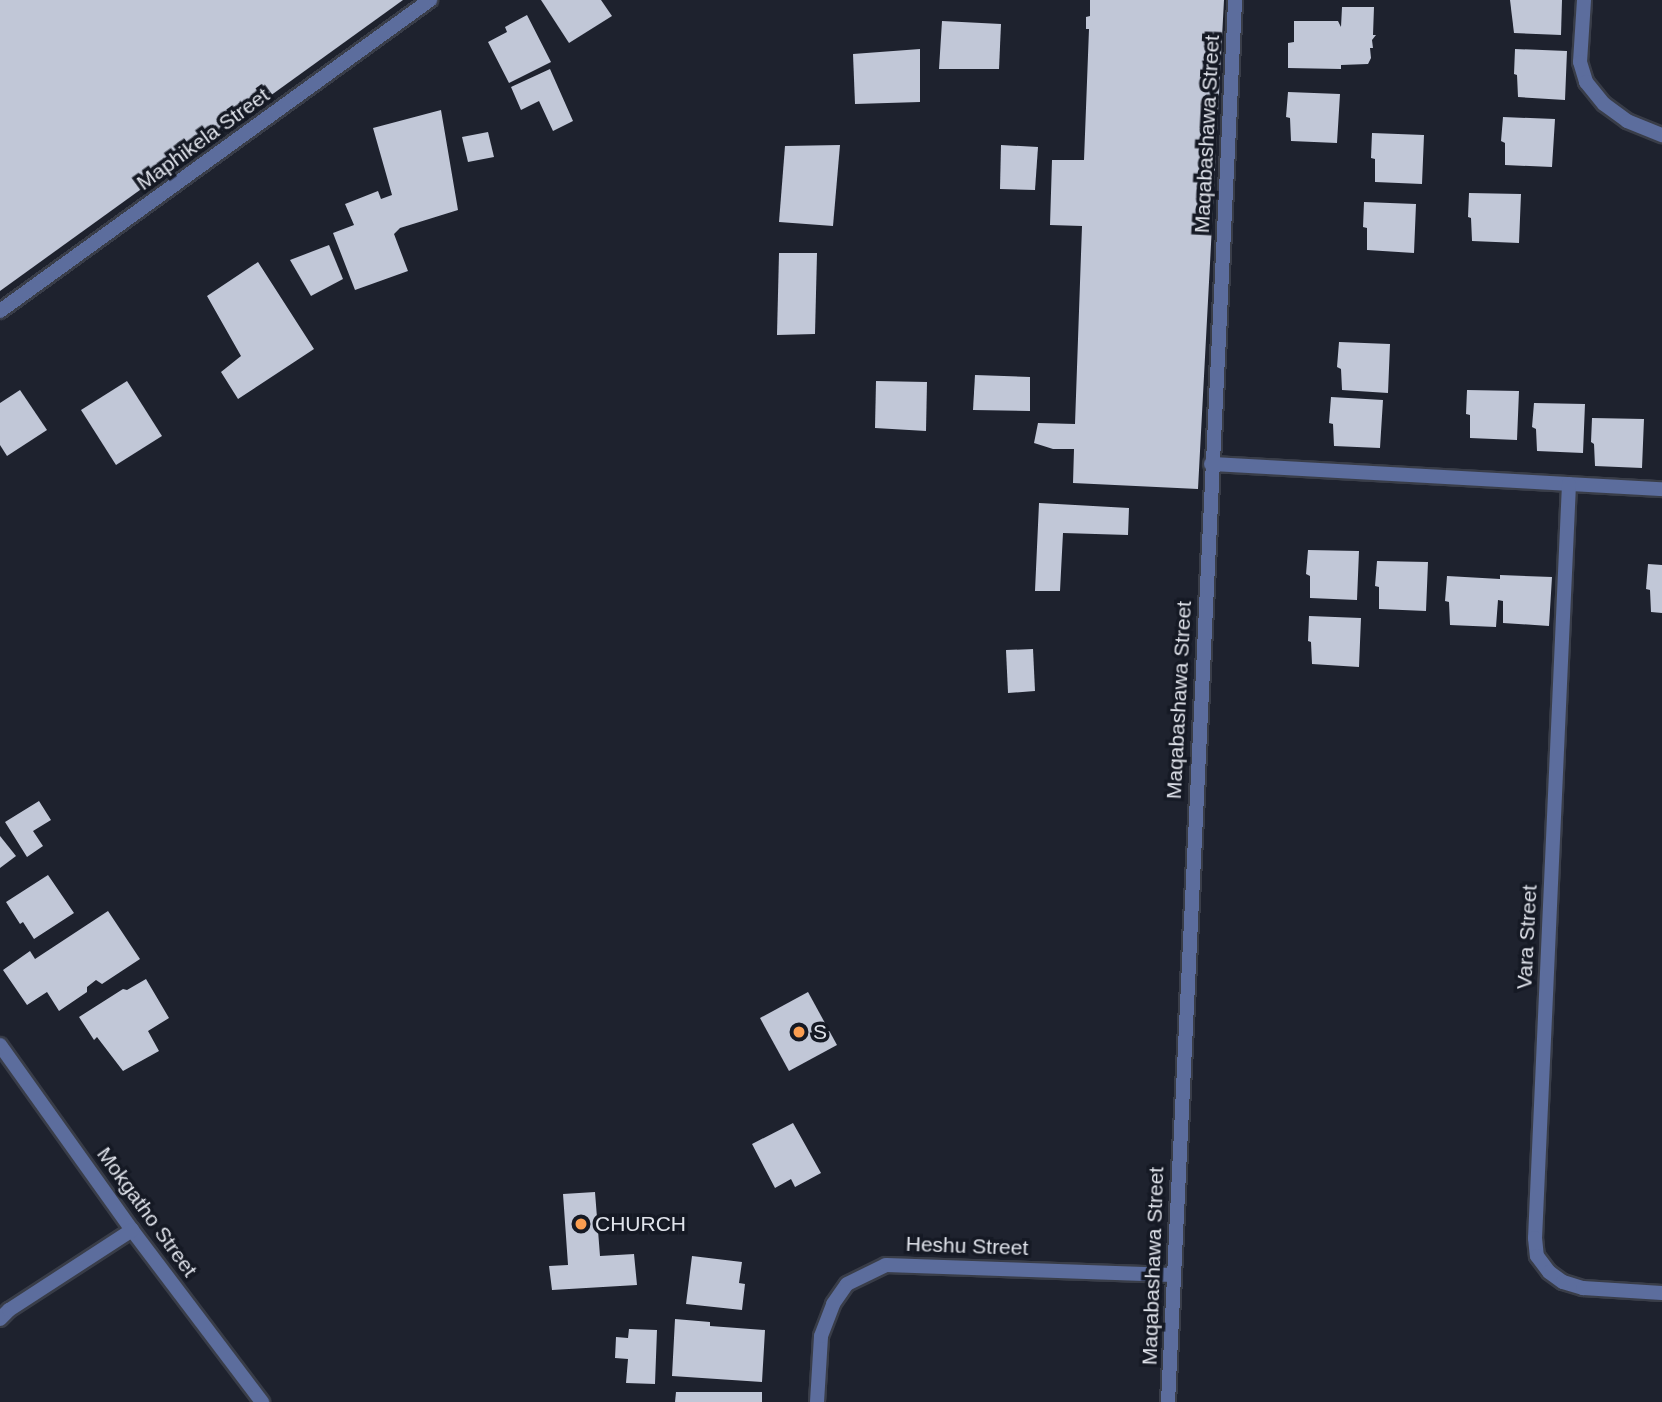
<!DOCTYPE html>
<style>
body{margin:0}
#map{position:relative;width:1662px;height:1402px;overflow:hidden;background:#1e222e;font-family:Helvetica,sans-serif}
div>[style]{position:absolute}
[style*='--x']{left:calc(var(--x)*1px);top:calc(var(--y)*1px);width:calc(var(--w)*1px);rotate:calc(var(--a)*1deg)}
.building>*{inset:0;background:#c1c7d7}
.roads{filter:drop-shadow(2px 0 #393d48) drop-shadow(-2px 0 #393d48) drop-shadow(0 2px #393d48) drop-shadow(0 -2px #393d48)}
.minor>*{height:14px;margin:-7px;padding:0 7px;transform-origin:7px;border-radius:7px;background:#5c6d9d}
.dots>*{width:19px;height:19px;translate:-50% -50%;box-sizing:border-box;border:4px solid #151924;border-radius:50%}
span{translate:-50% -50%;white-space:nowrap;text-align:center;line-height:1.15;-webkit-text-stroke:7px #151924;paint-order:stroke}
.street-label{font-size:21px;color:#e0e3eb}
.poi-label{font-size:21px;color:#e0e3eb}
.left{translate:0 -50%;text-align:left}
</style>
<div id="map">
<div class="building">
<div style="clip-path:polygon(0 0,403px 0,0 291px)"></div>
<div style="clip-path:polygon(541px 0,601px 0,612px 16px,569px 43px)"></div>
<div style="clip-path:polygon(1090px 0,1224px 0,1198px 489px,1073px 483px,1074px 449px,1053px 449px,1034px 443px,1038px 423px,1075px 424px,1082px 226px,1050px 225px,1052px 160px,1084px 160px,1089px 29px,1086px 29px,1086px 17px,1090px 16px)"></div>
<div style="clip-path:polygon(1510px 0,1562px 0,1561px 35px,1514px 33px)"></div>
<div style="clip-path:polygon(1342px 7px,1374px 7px,1373px 35px,1376px 35px,1372px 40px,1373px 48px,1370px 48px,1371px 58px,1368px 64px,1341px 65px,1341px 69px,1288px 68px,1288px 43px,1294px 42px,1294px 21px,1338px 21px,1341px 27px)"></div>
<div style="clip-path:polygon(527px 15px,551px 62px,509px 83px,488px 42px,507px 32px,505px 27px)"></div>
<div style="clip-path:polygon(942px 21px,1001px 24px,999px 69px,939px 69px)"></div>
<div style="clip-path:polygon(920px 49px,920px 102px,855px 104px,853px 54px)"></div>
<div style="clip-path:polygon(1515px 49px,1567px 51px,1565px 100px,1518px 97px,1517px 75px,1514px 74px)"></div>
<div style="clip-path:polygon(550px 69px,573px 121px,553px 131px,539px 101px,521px 110px,511px 87px)"></div>
<div style="clip-path:polygon(1288px 92px,1340px 94px,1337px 143px,1291px 141px,1290px 118px,1286px 117px)"></div>
<div style="clip-path:polygon(441px 110px,458px 210px,400px 228px,394px 234px,408px 271px,355px 290px,333px 233px,354px 225px,345px 204px,378px 191px,381px 199px,392px 195px,373px 128px)"></div>
<div style="clip-path:polygon(1503px 117px,1555px 119px,1552px 167px,1505px 165px,1505px 143px,1501px 141px)"></div>
<div style="clip-path:polygon(488px 132px,494px 157px,468px 162px,462px 137px)"></div>
<div style="clip-path:polygon(1372px 133px,1424px 135px,1422px 184px,1375px 182px,1375px 159px,1371px 158px)"></div>
<div style="clip-path:polygon(840px 145px,833px 226px,779px 222px,785px 146px)"></div>
<div style="clip-path:polygon(1001px 145px,1038px 147px,1035px 190px,1000px 189px)"></div>
<div style="clip-path:polygon(1469px 193px,1521px 194px,1519px 243px,1472px 241px,1471px 218px,1468px 217px)"></div>
<div style="clip-path:polygon(1364px 202px,1416px 204px,1414px 253px,1367px 250px,1367px 228px,1363px 227px)"></div>
<div style="clip-path:polygon(329px 245px,343px 279px,311px 296px,290px 260px)"></div>
<div style="clip-path:polygon(779px 253px,817px 253px,815px 334px,777px 335px)"></div>
<div style="clip-path:polygon(258px 262px,314px 349px,238px 399px,221px 372px,241px 356px,207px 296px)"></div>
<div style="clip-path:polygon(1339px 342px,1390px 344px,1388px 393px,1342px 390px,1341px 369px,1337px 367px)"></div>
<div style="clip-path:polygon(975px 375px,1030px 377px,1030px 411px,973px 410px)"></div>
<div style="clip-path:polygon(127px 381px,162px 436px,116px 465px,81px 410px)"></div>
<div style="clip-path:polygon(876px 381px,927px 382px,926px 431px,875px 428px)"></div>
<div style="clip-path:polygon(20px 390px,47px 430px,7px 456px,0 445px,0 403px)"></div>
<div style="clip-path:polygon(1467px 390px,1519px 391px,1517px 440px,1470px 438px,1470px 415px,1466px 414px)"></div>
<div style="clip-path:polygon(1331px 397px,1383px 400px,1380px 448px,1334px 446px,1333px 424px,1329px 423px)"></div>
<div style="clip-path:polygon(1534px 403px,1585px 404px,1583px 453px,1537px 451px,1536px 429px,1532px 427px)"></div>
<div style="clip-path:polygon(1592px 418px,1644px 419px,1642px 468px,1595px 466px,1594px 444px,1591px 442px)"></div>
<div style="clip-path:polygon(1039px 503px,1129px 508px,1128px 535px,1063px 533px,1060px 591px,1035px 591px)"></div>
<div style="clip-path:polygon(1308px 550px,1359px 551px,1357px 600px,1310px 598px,1310px 576px,1306px 574px)"></div>
<div style="clip-path:polygon(1377px 561px,1428px 562px,1426px 611px,1379px 609px,1379px 587px,1375px 586px)"></div>
<div style="clip-path:polygon(1648px 564px,1662px 565px,1662px 613px,1651px 612px,1650px 590px,1646px 589px)"></div>
<div style="clip-path:polygon(1500px 575px,1552px 577px,1549px 626px,1503px 623px,1503px 601px,1498px 600px,1496px 627px,1450px 625px,1449px 602px,1445px 601px,1447px 576px,1500px 579px)"></div>
<div style="clip-path:polygon(1309px 616px,1361px 618px,1359px 667px,1312px 664px,1311px 642px,1308px 641px)"></div>
<div style="clip-path:polygon(1033px 649px,1035px 691px,1008px 693px,1006px 650px)"></div>
<div style="clip-path:polygon(39px 801px,51px 820px,33px 831px,43px 846px,27px 857px,5px 822px)"></div>
<div style="clip-path:polygon(0 836px,16px 856px,0 868px)"></div>
<div style="clip-path:polygon(48px 875px,74px 913px,34px 939px,23px 922px,20px 924px,6px 902px)"></div>
<div style="clip-path:polygon(108px 911px,140px 959px,102px 984px,96px 980px,87px 987px,87px 992px,59px 1011px,47px 992px,27px 1005px,3px 970px,30px 951px,35px 959px)"></div>
<div style="clip-path:polygon(146px 979px,169px 1018px,148px 1031px,159px 1051px,123px 1071px,97px 1037px,94px 1040px,79px 1017px,123px 989px,127px 990px)"></div>
<div style="clip-path:polygon(808px 992px,837px 1045px,789px 1071px,760px 1018px)"></div>
<div style="clip-path:polygon(793px 1123px,821px 1173px,795px 1187px,791px 1179px,775px 1188px,752px 1144px)"></div>
<div style="clip-path:polygon(595px 1192px,600px 1256px,634px 1254px,637px 1285px,552px 1290px,549px 1266px,568px 1265px,563px 1194px)"></div>
<div style="clip-path:polygon(692px 1256px,742px 1262px,739px 1283px,745px 1284px,742px 1310px,686px 1304px)"></div>
<div style="clip-path:polygon(675px 1319px,710px 1322px,710px 1326px,765px 1330px,762px 1382px,672px 1376px)"></div>
<div style="clip-path:polygon(629px 1329px,657px 1330px,655px 1384px,626px 1383px,628px 1359px,615px 1358px,616px 1337px,628px 1338px)"></div>
<div style="clip-path:polygon(676px 1392px,762px 1392px,762px 1402px,675px 1402px)"></div>
</div>
<div class="roads">
<div class="minor">
<div style="--x:1584;--y:0;--w:62;--a:93.7"></div>
<div style="--x:1580;--y:62;--w:21;--a:73"></div>
<div style="--x:1586;--y:82;--w:28;--a:51"></div>
<div style="--x:1604;--y:104;--w:29;--a:36"></div>
<div style="--x:1627;--y:121;--w:38;--a:22"></div>
<div style="--x:0;--y:311;--w:531;--a:-35.88"></div>
<div style="--x:1211;--y:464;--w:452;--a:3.2"></div>
<div style="--x:1569;--y:484;--w:755;--a:92.58"></div>
<div style="--x:1535;--y:1238;--w:18;--a:84"></div>
<div style="--x:1537;--y:1256;--w:20;--a:53"></div>
<div style="--x:1549;--y:1272;--w:17;--a:36"></div>
<div style="--x:1563;--y:1282;--w:21;--a:17"></div>
<div style="--x:1583;--y:1288;--w:79;--a:3.6"></div>
<div style="--x:0;--y:1045;--w:227;--a:54.5"></div>
<div style="--x:132;--y:1230;--w:216;--a:52.9"></div>
<div style="--x:0;--y:1319;--w:13;--a:-45"></div>
<div style="--x:9;--y:1310;--w:147;--a:-33"></div>
<div style="--x:817;--y:1402;--w:66;--a:-86.5"></div>
<div style="--x:821;--y:1336;--w:34;--a:-69"></div>
<div style="--x:833;--y:1304;--w:24;--a:-55"></div>
<div style="--x:847;--y:1284;--w:43;--a:-26"></div>
<div style="--x:886;--y:1265;--w:287;--a:2"></div>
<div style="--x:1168;--y:1402;--w:1404;--a:-87.26"></div>
</div>
</div>
<div class="dots">
<div style="left:799px;top:1032px;background:#fb9e51"></div>
<div style="left:581px;top:1224px;background:#fb9e51"></div>
</div>
<div class="street-label">
<span style="left:1207px;top:134px;rotate:-87deg">Maqabashawa Street</span>
<span style="left:203px;top:139px;rotate:-36deg">Maphikela Street</span>
<span style="left:1179px;top:700px;rotate:-87deg">Maqabashawa Street</span>
<span style="left:1527px;top:937px;rotate:-87deg">Vara Street</span>
<span style="left:147px;top:1212px;rotate:54deg">Mokgatho Street</span>
<span style="left:967px;top:1246px;rotate:2deg">Heshu Street</span>
<span style="left:1153px;top:1266px;rotate:-88deg">Maqabashawa Street</span>
</div>
<div class="poi-label">
<span class="left" style="left:813px;top:1032px">S</span>
<span class="left" style="left:595px;top:1224px">CHURCH</span>
</div>
</div>
